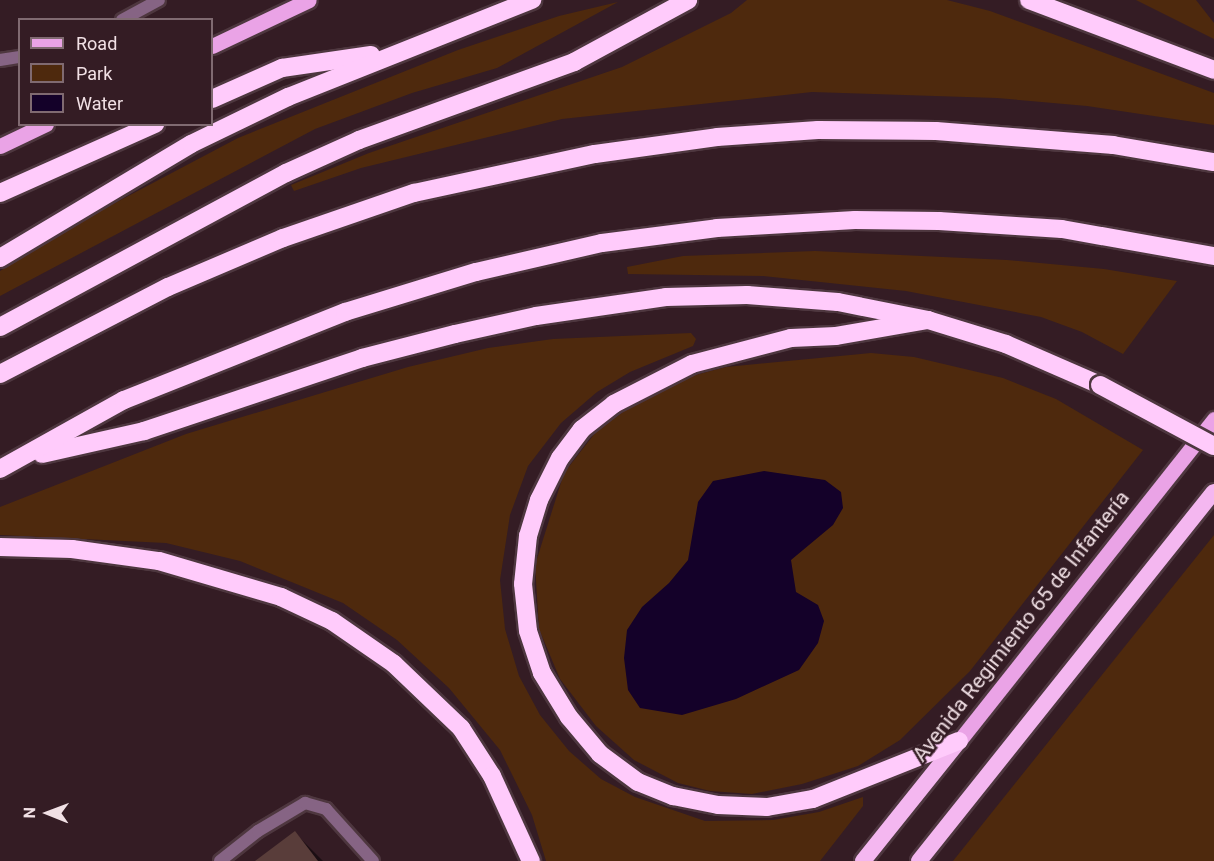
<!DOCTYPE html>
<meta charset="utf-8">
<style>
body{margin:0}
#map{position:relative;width:1214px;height:861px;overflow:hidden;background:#341c24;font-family:Roboto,sans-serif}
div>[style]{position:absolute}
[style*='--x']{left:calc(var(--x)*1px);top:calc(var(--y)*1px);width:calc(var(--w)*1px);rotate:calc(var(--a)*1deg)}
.green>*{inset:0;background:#4e290d}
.water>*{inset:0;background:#140129}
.shadow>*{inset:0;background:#0007}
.building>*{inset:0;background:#593d3a}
.roads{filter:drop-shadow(2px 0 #4e373f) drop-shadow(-2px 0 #4e373f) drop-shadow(0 2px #4e373f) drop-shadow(0 -2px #4e373f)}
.service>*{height:12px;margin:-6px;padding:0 6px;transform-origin:6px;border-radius:6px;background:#866484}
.primary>*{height:15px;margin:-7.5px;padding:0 7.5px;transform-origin:7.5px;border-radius:7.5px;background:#eaa3e6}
.trunk>*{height:16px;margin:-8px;padding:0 8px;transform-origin:8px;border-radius:8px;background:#f4b7f0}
.motorway>*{height:18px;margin:-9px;padding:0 9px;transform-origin:9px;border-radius:9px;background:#ffcbfb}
.bridges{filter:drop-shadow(2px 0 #4e373f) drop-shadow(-2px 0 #4e373f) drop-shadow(0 2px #4e373f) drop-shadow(0 -2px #4e373f)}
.motorway-bridge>*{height:18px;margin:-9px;padding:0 9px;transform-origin:9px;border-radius:9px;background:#ffcbfb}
span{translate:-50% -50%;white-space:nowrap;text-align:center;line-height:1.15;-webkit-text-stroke:5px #341c24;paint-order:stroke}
.street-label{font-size:21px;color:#f1e0e5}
.legend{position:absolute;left:18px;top:18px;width:195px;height:108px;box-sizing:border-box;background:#341c24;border:2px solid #806a71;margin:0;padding:8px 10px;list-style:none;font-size:18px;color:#f1e0e5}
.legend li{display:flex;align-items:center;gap:12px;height:30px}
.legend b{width:30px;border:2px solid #806a71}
.north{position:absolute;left:18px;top:783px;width:60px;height:60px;-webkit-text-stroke:4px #341c24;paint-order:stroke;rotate:271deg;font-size:16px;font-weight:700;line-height:24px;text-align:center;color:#f1e0e5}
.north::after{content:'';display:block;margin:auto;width:21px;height:27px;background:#f1e0e5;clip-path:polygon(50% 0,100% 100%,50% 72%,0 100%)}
</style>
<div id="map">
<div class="green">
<div style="clip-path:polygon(747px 0,947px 0,990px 11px,1214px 93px,1214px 125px,1087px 106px,997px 98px,812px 92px,562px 119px,361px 168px,294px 191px,291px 185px,369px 153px,622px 67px,731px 13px)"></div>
<div style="clip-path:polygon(1136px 0,1196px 0,1214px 23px,1214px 39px)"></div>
<div style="clip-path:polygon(618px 2px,497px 68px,412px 93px,315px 129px,0 296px,0 271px,96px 213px,238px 138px,458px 50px,559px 16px)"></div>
<div style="clip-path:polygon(815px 251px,1007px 260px,1104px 269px,1177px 281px,1123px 354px,1082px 332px,1041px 317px,906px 291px,763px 276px,628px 274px,627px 267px,683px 256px)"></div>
<div style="clip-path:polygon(691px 333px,696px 339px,693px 346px,630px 372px,597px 392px,561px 423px,528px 466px,510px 515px,500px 580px,505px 629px,519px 676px,540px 715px,569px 751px,601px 779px,635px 797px,705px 821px,773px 820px,819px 812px,863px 797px,863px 806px,820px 861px,546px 861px,532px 815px,500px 750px,449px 688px,397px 640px,343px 603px,240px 561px,166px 543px,0 535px,0 507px,186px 434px,408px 367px,488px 348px,553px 339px)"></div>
<div style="clip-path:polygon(871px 353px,914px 357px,1003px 378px,1056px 399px,1143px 450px,970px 671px,900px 740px,858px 766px,802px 784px,752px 794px,710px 791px,678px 783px,634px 760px,596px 726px,560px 679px,539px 629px,535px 565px,564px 473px,595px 433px,643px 397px,676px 380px,726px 367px)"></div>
<div style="clip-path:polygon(1214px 535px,1214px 861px,953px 861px)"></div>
</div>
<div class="water">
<div style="clip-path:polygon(764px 471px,825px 480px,841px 492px,843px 508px,833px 525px,791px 560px,796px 592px,818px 605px,824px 621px,818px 643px,799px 670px,736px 699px,682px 715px,640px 708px,628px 690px,624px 658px,627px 630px,642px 607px,669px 583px,688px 560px,698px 502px,713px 481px)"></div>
</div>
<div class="shadow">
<div style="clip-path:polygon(295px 833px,323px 861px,258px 861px)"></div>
</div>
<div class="building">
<div style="clip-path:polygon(295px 831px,318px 861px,255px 861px)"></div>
</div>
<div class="roads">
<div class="service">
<div style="--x:122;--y:20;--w:42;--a:-28.4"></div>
<div style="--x:0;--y:60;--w:20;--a:-9"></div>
<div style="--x:220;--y:861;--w:48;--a:-38.3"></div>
<div style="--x:258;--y:831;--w:55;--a:-30.8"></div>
<div style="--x:305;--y:803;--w:22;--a:16"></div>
<div style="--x:326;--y:809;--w:70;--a:47.9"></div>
</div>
<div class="primary">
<div style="--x:212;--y:46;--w:107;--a:-25.4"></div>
<div style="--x:0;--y:146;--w:51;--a:-25.6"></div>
<div style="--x:959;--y:741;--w:411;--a:-51.6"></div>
</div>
<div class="trunk">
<div style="--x:863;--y:861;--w:154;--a:-51.3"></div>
<div style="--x:919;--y:861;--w:472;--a:-51.4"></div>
</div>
<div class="motorway">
<div style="--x:1029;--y:0;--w:198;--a:20.7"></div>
<div style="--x:212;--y:99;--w:77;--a:-23.9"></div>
<div style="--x:282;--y:68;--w:90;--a:-8.3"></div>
<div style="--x:0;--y:193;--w:170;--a:-24"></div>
<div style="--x:0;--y:258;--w:222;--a:-30.8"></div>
<div style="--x:191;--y:144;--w:108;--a:-25.9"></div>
<div style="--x:288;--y:97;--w:263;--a:-21.7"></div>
<div style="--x:928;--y:320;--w:93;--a:170.1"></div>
<div style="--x:836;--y:336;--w:45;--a:177.5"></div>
<div style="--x:791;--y:338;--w:102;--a:165.3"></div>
<div style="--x:692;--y:364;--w:88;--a:152.9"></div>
<div style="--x:614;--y:404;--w:41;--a:142"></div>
<div style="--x:582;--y:429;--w:36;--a:127"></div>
<div style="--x:560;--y:458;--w:47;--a:116.6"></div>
<div style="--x:539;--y:500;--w:38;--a:107"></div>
<div style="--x:528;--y:536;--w:48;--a:95.9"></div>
<div style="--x:523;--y:584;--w:47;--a:83.9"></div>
<div style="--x:528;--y:631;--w:44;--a:71.6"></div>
<div style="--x:542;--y:673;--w:52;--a:58.5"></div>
<div style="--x:569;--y:717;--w:48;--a:50"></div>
<div style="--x:600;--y:754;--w:47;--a:36.4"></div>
<div style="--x:638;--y:782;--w:38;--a:22"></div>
<div style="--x:673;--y:796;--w:46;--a:11.3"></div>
<div style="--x:718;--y:805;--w:49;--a:2.3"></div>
<div style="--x:767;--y:807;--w:47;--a:-9.9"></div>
<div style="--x:813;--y:799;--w:157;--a:-21.7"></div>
<div style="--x:0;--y:327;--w:325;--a:-28.3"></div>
<div style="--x:286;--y:173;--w:80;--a:-24.3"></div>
<div style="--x:359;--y:140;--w:229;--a:-19.9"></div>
<div style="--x:574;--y:62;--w:130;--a:-28.5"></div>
<div style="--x:0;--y:374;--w:189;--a:-27.4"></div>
<div style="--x:168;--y:287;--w:125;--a:-23.1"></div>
<div style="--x:283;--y:238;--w:139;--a:-19"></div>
<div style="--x:414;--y:193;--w:185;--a:-12.2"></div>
<div style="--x:595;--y:154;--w:123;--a:-7.9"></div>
<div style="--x:717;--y:137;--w:101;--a:-4"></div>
<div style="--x:818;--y:130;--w:118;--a:0.5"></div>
<div style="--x:936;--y:131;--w:178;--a:4.5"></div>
<div style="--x:1113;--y:145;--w:102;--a:9.6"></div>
<div style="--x:42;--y:454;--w:105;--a:-12.7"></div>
<div style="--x:144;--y:431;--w:230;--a:-18.5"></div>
<div style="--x:362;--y:358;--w:96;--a:-14.5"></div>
<div style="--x:455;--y:334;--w:83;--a:-12.5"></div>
<div style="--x:536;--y:316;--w:131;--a:-8.3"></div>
<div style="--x:666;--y:297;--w:81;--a:-1.4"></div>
<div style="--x:747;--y:295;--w:91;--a:4.4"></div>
<div style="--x:838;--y:302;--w:92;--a:11.3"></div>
<div style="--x:928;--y:320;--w:82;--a:17.1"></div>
<div style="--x:1006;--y:344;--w:103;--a:23.6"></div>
<div style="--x:0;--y:469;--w:142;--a:-29.1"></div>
<div style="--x:124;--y:400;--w:238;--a:-21.7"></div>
<div style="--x:345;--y:312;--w:137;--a:-17"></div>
<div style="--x:476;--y:272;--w:129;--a:-13"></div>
<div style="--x:602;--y:243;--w:116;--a:-7.4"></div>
<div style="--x:717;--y:228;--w:138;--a:-3.3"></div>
<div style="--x:855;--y:220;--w:84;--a:0.7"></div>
<div style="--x:939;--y:221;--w:123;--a:3.7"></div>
<div style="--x:1062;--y:229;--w:154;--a:10.1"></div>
<div style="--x:0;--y:547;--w:72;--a:1.6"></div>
<div style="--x:72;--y:549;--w:88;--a:7.9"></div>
<div style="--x:159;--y:561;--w:127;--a:16.4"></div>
<div style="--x:281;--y:597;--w:56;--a:25.2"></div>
<div style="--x:332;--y:621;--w:75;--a:34.7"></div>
<div style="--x:394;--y:664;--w:93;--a:43.7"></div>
<div style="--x:461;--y:728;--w:57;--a:57.1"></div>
<div style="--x:492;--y:776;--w:94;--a:65.4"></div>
</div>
</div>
<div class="bridges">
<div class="motorway-bridge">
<div style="--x:1100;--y:385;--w:129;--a:28.2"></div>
</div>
</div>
<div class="street-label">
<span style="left:1021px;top:626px;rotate:-52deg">Avenida Regimiento 65 de Infantería</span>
</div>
<ul class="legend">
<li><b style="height:8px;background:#eaa3e6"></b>Road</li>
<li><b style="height:16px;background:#4e290d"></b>Park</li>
<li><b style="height:16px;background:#140129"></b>Water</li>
</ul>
<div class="north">N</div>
</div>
